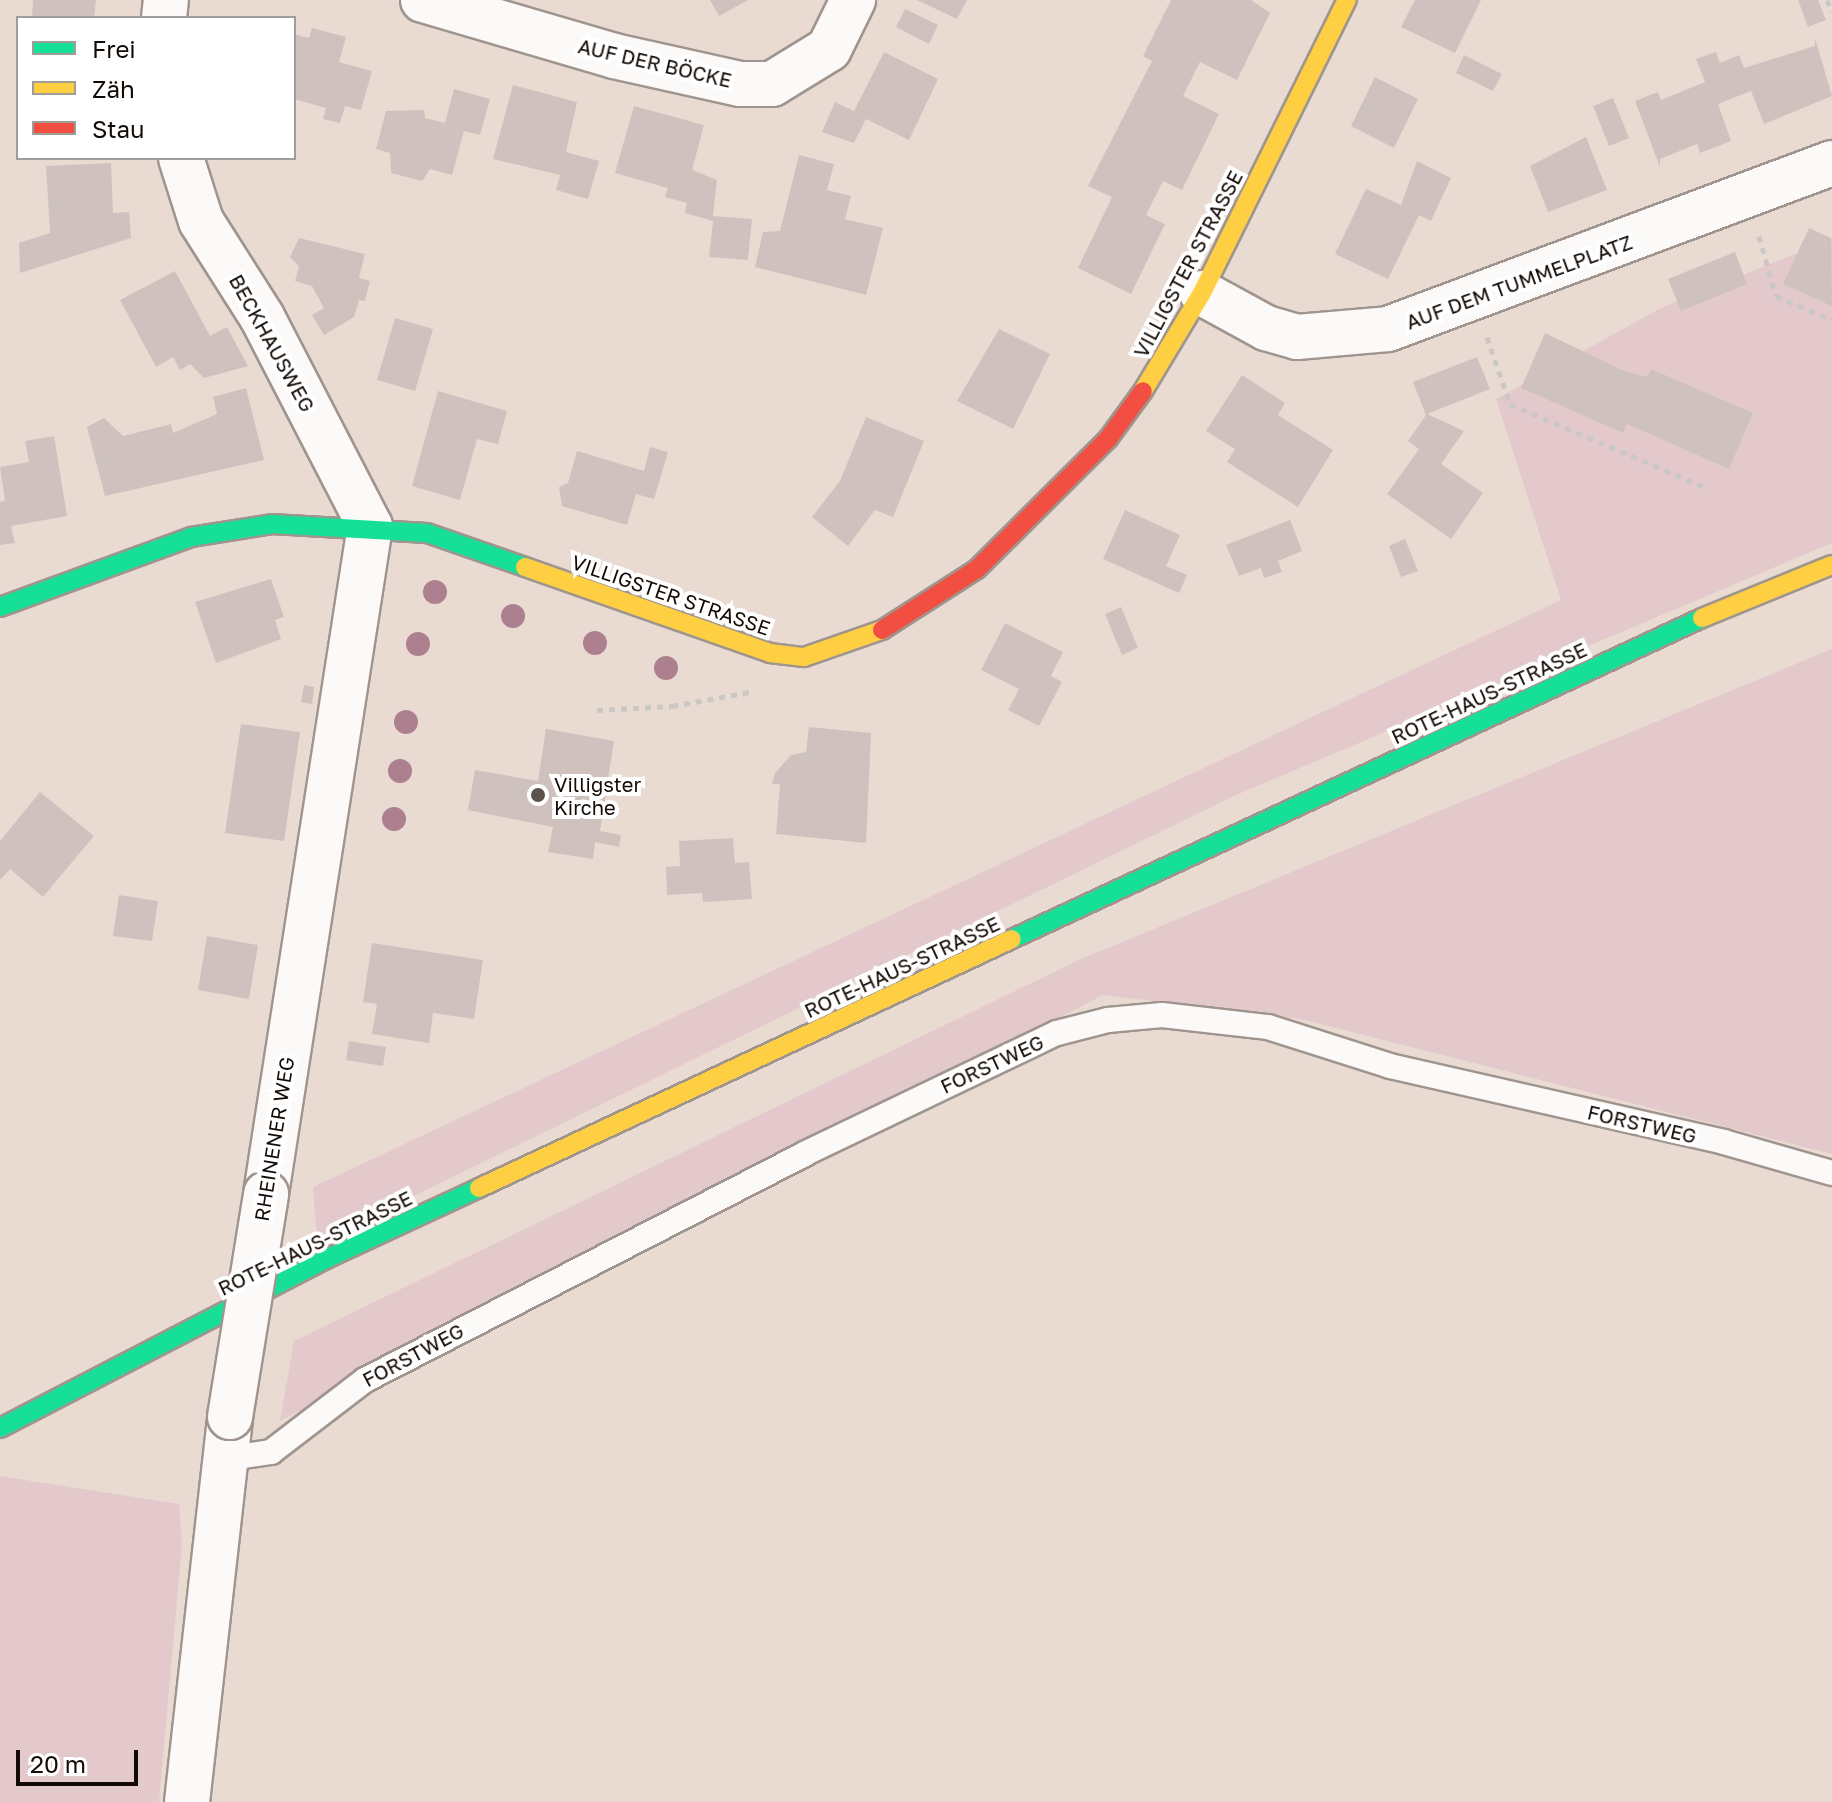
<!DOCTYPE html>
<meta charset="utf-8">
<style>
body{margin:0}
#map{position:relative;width:1832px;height:1802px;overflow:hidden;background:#e9dbd2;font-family:"Golos Text",sans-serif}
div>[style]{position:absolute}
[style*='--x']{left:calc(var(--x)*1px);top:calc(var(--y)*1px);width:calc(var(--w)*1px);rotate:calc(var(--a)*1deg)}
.green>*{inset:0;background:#e3c9cc}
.building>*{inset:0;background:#cfc2be}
.path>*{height:5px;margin-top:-2.5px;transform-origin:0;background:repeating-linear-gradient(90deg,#cbc7c5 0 6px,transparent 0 12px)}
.roads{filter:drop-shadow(2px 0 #9f958e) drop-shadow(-2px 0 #9f958e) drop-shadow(0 2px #9f958e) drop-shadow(0 -2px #9f958e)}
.lane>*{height:24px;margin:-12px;padding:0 12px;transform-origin:12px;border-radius:12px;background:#fcfaf8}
.street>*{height:44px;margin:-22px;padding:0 22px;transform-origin:22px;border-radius:22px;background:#fcfaf8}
.fast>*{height:18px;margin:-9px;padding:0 9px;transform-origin:9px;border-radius:9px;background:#16e098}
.slow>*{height:18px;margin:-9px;padding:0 9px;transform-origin:9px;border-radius:9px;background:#ffcf43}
.jam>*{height:18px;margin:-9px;padding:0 9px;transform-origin:9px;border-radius:9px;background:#f24e42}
.bridges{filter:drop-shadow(2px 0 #9f958e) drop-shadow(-2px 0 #9f958e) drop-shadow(0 2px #9f958e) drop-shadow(0 -2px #9f958e)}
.street-bridge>*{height:44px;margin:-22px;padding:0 22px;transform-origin:22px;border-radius:22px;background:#fcfaf8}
.trees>*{width:24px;height:24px;margin:-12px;border-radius:50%;background:#ac808e}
.dots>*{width:22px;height:22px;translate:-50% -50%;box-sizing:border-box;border:4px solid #fff;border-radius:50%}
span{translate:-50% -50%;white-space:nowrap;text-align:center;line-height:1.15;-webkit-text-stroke:8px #fff;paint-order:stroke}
.street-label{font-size:20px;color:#120a05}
.poi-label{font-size:20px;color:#120a05}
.left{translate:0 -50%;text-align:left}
.legend{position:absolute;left:16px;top:16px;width:280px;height:144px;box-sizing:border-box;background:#fff;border:2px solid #a09d9b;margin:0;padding:10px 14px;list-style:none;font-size:24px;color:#120a05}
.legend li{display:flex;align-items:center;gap:16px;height:40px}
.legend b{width:40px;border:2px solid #a09d9b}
.scale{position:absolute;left:16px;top:1750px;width:122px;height:36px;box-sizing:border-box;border:4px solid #120a05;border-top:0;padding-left:10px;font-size:24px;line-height:28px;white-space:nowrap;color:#120a05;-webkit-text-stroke:6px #fff;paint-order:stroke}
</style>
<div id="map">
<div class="green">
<div style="clip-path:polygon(1832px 239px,1832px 543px,1236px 795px,317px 1243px,313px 1187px,1561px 600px,1496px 399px,1661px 308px)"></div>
<div style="clip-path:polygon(1832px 649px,1832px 1154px,1301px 1019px,1103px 995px,280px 1421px,294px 1341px,1081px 959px)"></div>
<div style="clip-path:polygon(0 1476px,179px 1504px,182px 1544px,159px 1802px,0 1802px)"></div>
</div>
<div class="building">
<div style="clip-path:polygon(33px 0,96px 0,94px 18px,32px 18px)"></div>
<div style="clip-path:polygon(710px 0,748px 0,719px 16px)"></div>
<div style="clip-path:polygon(917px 0,967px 0,957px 19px)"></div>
<div style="clip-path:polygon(1171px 0,1251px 0,1270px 13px,1237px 80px,1200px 62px,1183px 96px,1219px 114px,1182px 190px,1163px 181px,1146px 215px,1165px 224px,1131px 294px,1078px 268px,1112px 197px,1088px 186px,1152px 61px,1143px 56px)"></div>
<div style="clip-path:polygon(1415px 0,1481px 0,1455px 53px,1401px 27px)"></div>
<div style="clip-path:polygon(1798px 0,1818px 0,1826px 20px,1808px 27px)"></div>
<div style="clip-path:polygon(905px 9px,938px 25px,929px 44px,896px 27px)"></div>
<div style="clip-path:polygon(312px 28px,346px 37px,339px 62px,372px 71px,361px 110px,345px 106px,340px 123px,323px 119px,326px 108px,294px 99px,294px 34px,309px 38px)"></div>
<div style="clip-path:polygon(1815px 38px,1832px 96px,1764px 124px,1751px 91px,1718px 104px,1731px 141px,1700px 153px,1697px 144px,1660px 159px,1660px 167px,1635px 101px,1658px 92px,1661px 100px,1705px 82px,1696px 59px,1716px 52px,1720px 63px,1739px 55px,1744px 68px,1815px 46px)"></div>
<div style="clip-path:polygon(884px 52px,938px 79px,909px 140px,866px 119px,854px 143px,822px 132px,835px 102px,854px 111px)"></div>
<div style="clip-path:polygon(1464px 55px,1502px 74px,1493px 91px,1456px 73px)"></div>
<div style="clip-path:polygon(1375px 77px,1418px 99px,1394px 148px,1351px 126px)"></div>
<div style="clip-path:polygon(513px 85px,577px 102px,566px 152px,599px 161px,588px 199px,556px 190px,560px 175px,493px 159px)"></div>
<div style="clip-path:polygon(454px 89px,490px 99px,480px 135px,464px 131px,452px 175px,430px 169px,422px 181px,391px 173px,390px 153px,376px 149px,386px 111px,424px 110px,425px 118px,445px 123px)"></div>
<div style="clip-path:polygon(1613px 98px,1629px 138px,1609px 146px,1593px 106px)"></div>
<div style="clip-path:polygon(634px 106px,704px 125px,692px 170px,717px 180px,713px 216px,752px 219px,748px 260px,709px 257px,713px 221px,685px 213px,687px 203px,665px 197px,668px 188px,615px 173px)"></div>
<div style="clip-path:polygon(1586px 137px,1607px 190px,1548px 212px,1530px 166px)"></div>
<div style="clip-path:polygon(799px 155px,834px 164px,827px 190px,851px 196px,845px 219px,883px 228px,866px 295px,755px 267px,763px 232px,780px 231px)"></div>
<div style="clip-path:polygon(1417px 161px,1451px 178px,1431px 221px,1419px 215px,1388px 279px,1335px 254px,1366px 189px,1401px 205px)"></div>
<div style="clip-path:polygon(111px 163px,113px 213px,129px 212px,131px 238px,20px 273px,19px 243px,50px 233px,46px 166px)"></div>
<div style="clip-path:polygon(1809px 228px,1831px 238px,1832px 306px,1783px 284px)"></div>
<div style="clip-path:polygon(299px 238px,365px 254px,359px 278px,370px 281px,365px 301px,359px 300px,354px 317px,324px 335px,312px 315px,324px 308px,312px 286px,295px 281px,299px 266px,290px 257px)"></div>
<div style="clip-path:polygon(1735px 252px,1747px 284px,1681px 311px,1668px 279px)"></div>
<div style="clip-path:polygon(175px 271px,210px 336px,227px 327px,248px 366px,204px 378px,190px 364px,180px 370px,173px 357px,156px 367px,120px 300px)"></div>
<div style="clip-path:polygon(395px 318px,433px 329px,415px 391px,377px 380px)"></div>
<div style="clip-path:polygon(999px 329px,1050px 354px,1013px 429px,957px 401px)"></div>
<div style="clip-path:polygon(1545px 333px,1622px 370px,1647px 377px,1651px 369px,1753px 413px,1729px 469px,1627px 424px,1623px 433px,1521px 388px)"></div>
<div style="clip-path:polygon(1477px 357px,1490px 389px,1427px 414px,1464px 431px,1441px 464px,1483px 493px,1451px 539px,1387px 494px,1419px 449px,1408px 441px,1426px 415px,1413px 382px)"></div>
<div style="clip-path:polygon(1242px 375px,1285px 403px,1278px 415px,1333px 450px,1298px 507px,1227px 462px,1235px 449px,1206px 431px)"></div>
<div style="clip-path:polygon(246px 388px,264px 460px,105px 496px,87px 427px,104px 418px,123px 436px,171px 424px,173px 433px,217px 414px,213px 397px)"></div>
<div style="clip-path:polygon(438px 391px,507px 411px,498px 444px,477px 439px,460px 500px,412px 486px)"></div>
<div style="clip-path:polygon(866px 417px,924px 441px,893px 517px,875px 510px,848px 546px,812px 517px,840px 481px)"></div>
<div style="clip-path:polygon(54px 436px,67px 516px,11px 526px,15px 543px,0 545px,0 502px,5px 501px,0 467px,29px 462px,25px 441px)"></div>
<div style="clip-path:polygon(650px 447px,668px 452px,654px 499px,636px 494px,627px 525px,562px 506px,559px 487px,568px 483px,577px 451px,644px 471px)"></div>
<div style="clip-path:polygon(1125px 510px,1180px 535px,1166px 566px,1187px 575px,1179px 593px,1103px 559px)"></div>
<div style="clip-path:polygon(1290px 520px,1302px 551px,1278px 561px,1282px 572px,1264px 578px,1261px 568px,1239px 576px,1226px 545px)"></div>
<div style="clip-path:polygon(1405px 539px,1418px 571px,1401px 577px,1389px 546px)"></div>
<div style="clip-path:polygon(271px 579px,284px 617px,275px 620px,281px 639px,216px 663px,195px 602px)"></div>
<div style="clip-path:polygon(1121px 607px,1138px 648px,1122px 655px,1105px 614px)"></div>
<div style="clip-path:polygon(1005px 623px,1063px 652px,1051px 676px,1062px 682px,1039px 726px,1008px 710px,1019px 689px,981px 670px)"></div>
<div style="clip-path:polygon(304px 685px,314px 687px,312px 704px,301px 702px)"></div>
<div style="clip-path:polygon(241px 724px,300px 732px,284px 841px,225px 833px)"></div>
<div style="clip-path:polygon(809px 727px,871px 733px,866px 843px,776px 834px,780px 784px,772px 784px,775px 773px,791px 755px,806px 752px)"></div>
<div style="clip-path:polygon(546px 729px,614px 741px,600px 831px,621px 835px,619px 847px,595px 842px,593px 859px,548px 852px,553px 827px,468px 810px,475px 770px,538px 781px)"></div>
<div style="clip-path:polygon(40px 792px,94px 836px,43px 897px,10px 869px,0 880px,0 841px)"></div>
<div style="clip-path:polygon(733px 838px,735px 863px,749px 862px,752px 899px,703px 902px,702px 893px,667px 895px,666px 867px,680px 866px,679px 841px)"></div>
<div style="clip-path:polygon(119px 895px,158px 901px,152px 941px,113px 936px)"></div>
<div style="clip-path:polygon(207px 936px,258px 945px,249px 999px,198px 990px)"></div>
<div style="clip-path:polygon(372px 943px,483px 960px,474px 1019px,433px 1013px,429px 1043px,372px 1034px,377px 1004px,363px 1002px)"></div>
<div style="clip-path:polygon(349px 1041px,386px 1047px,383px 1066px,346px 1060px)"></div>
</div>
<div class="path">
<div style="--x:1827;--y:0;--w:13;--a:67"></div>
<div style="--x:1759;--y:236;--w:62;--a:74.2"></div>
<div style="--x:1776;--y:296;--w:61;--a:23.2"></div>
<div style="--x:1487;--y:337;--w:71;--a:71.1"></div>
<div style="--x:1510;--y:404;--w:212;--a:23.1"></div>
<div style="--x:597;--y:710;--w:75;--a:-3.1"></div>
<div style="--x:672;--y:706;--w:79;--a:-10.2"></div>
</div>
<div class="roads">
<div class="lane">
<div style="--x:224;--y:1459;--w:48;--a:-8.5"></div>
<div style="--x:271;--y:1452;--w:118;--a:-37.5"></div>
<div style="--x:365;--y:1380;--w:494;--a:-27.2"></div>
<div style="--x:804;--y:1154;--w:280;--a:-25.6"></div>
<div style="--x:1057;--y:1033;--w:53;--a:-14.3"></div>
<div style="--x:1108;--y:1020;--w:54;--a:-5.3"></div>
<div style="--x:1162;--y:1015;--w:107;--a:6.5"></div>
<div style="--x:1268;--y:1027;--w:128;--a:17.7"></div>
<div style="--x:1390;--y:1066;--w:343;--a:12.8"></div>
<div style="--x:1724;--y:1142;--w:112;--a:16"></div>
</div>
<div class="street">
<div style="--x:423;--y:0;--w:199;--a:16.3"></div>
<div style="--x:614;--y:56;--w:129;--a:12.5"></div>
<div style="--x:740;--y:84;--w:32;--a:0"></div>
<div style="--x:772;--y:84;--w:67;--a:-31.6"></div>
<div style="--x:829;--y:49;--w:55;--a:-63.9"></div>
<div style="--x:164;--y:18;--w:18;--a:-84"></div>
<div style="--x:181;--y:158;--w:66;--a:72.4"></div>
<div style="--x:201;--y:221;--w:114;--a:57.6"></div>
<div style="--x:262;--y:317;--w:235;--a:62.7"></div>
<div style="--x:370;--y:526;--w:676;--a:98.85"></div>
<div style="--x:1202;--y:293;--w:73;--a:28.7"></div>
<div style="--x:1266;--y:328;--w:32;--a:16"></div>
<div style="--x:1297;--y:337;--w:91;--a:-5"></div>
<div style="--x:1388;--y:329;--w:474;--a:-20.5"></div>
<div style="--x:187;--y:1802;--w:387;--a:-83.6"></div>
</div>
<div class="fast">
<div style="--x:0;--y:607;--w:203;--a:-20.1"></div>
<div style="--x:191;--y:537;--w:82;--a:-9.1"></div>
<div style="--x:272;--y:524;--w:155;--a:3.3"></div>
<div style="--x:427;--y:533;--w:104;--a:19.1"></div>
<div style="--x:1012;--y:939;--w:761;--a:-24.95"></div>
<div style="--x:0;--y:1428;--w:367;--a:-27.4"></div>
<div style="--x:326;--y:1259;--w:169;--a:-24.9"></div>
</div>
<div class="slow">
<div style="--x:1143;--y:391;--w:114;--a:-59"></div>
<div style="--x:1202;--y:293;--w:327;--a:-63.7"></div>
<div style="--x:525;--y:567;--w:260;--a:19.3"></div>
<div style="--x:770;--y:653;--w:34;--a:7"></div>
<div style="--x:804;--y:657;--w:83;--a:-19.1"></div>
<div style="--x:1702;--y:618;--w:140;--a:-22.2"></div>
<div style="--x:479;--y:1188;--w:588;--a:-25.04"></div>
</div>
<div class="jam">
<div style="--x:882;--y:630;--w:113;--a:-32.7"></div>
<div style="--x:977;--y:569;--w:185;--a:-44.8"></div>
<div style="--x:1108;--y:439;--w:59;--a:-53.9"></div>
</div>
</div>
<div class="bridges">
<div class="street-bridge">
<div style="--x:230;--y:1417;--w:226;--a:-80.8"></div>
</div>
</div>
<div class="trees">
<div style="left:435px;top:592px"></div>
<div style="left:513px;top:616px"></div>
<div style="left:595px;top:643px"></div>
<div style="left:418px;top:644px"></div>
<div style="left:666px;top:668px"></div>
<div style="left:406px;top:722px"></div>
<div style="left:400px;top:771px"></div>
<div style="left:394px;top:819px"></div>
</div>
<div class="dots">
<div style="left:538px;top:795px;background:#5d534d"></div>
</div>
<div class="street-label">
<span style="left:655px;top:63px;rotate:13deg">AUF DER BÖCKE</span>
<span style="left:1188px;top:264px;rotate:-62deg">VILLIGSTER STRASSE</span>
<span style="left:1519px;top:282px;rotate:-20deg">AUF DEM TUMMELPLATZ</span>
<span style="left:272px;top:343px;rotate:61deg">BECKHAUSWEG</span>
<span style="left:671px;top:595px;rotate:19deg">VILLIGSTER STRASSE</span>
<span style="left:1489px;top:693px;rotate:-25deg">ROTE-HAUS-STRASSE</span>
<span style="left:902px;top:967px;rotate:-25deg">ROTE-HAUS-STRASSE</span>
<span style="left:992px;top:1064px;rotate:-25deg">FORSTWEG</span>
<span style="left:1642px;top:1124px;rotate:13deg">FORSTWEG</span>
<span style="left:274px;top:1139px;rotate:-81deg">RHEINENER WEG</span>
<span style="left:315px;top:1243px;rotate:-26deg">ROTE-HAUS-STRASSE</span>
<span style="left:413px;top:1355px;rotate:-28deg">FORSTWEG</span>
</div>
<div class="poi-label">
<span class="left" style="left:554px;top:796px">Villigster<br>Kirche</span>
</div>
<ul class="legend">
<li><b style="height:10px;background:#16e098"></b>Frei</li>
<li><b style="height:10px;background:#ffcf43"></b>Zäh</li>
<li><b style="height:10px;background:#f24e42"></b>Stau</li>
</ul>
<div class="scale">20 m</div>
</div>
